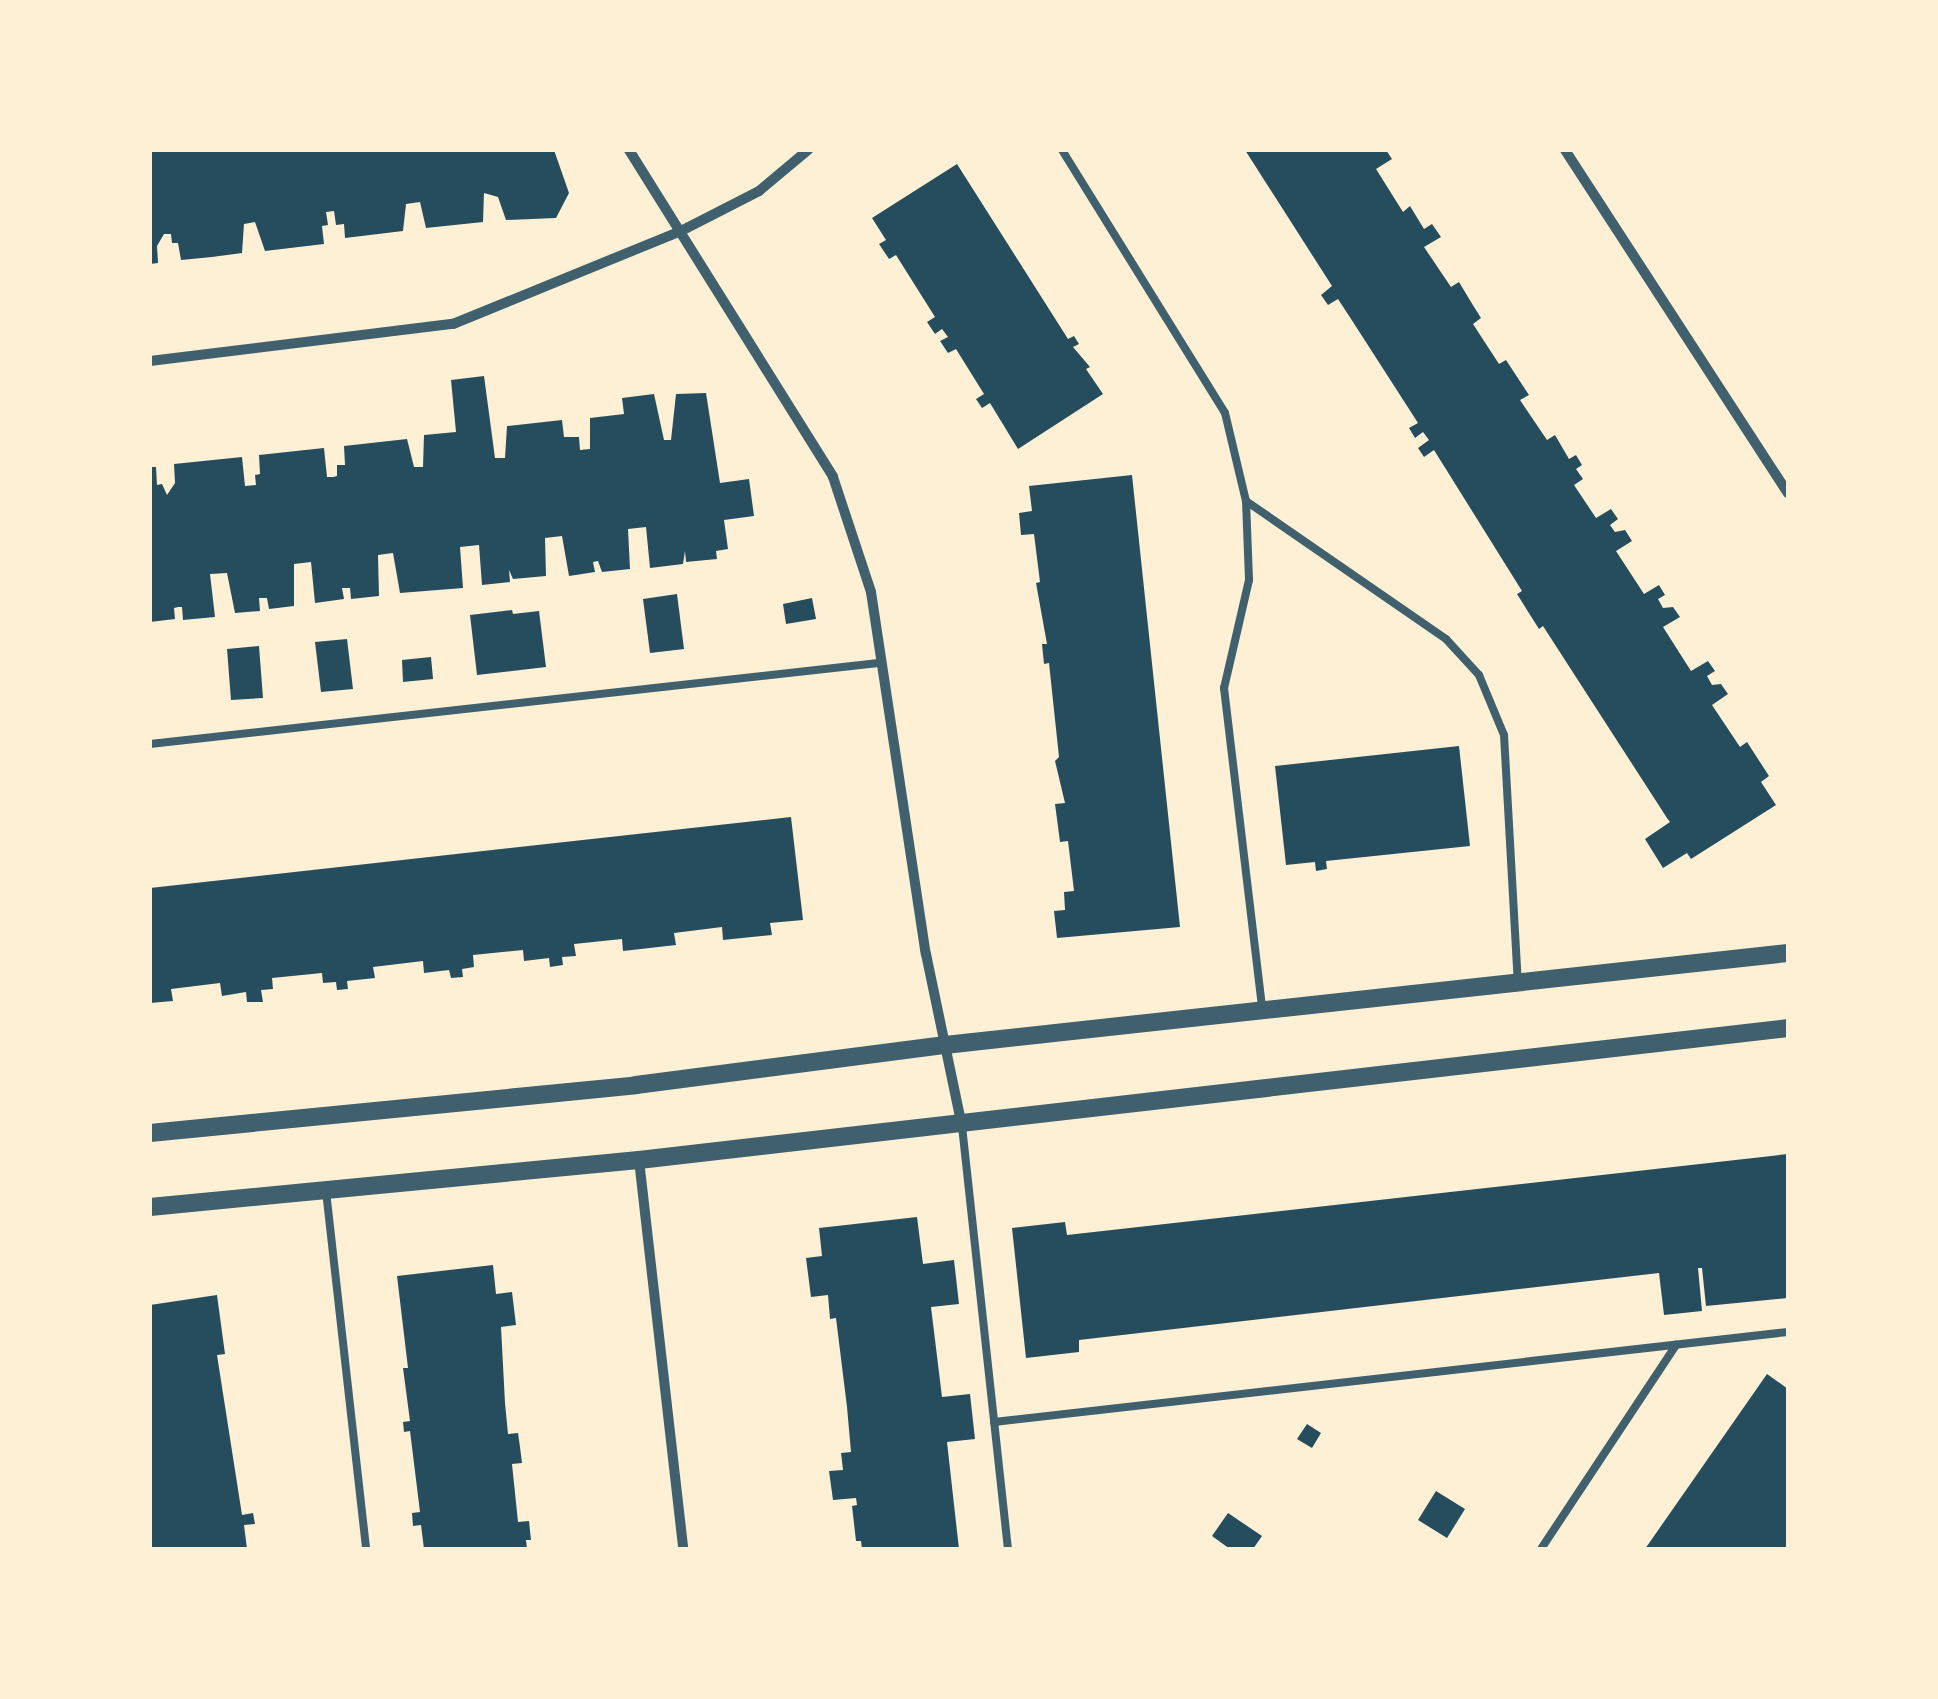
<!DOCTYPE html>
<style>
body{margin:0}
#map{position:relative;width:1938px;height:1699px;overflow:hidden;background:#fdf0d5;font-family:Literata,serif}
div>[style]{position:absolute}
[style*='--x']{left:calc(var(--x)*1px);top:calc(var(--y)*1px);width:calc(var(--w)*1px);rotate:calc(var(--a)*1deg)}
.building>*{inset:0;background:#264d5e}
.service>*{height:8px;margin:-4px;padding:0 4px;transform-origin:4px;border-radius:4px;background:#3f606c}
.minor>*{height:10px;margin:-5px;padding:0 5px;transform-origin:5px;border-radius:5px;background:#3f606c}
.tertiary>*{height:18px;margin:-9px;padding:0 9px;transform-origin:9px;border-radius:9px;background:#3f606c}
span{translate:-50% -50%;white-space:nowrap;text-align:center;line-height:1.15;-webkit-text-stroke:8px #fdf0d5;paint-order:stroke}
.frame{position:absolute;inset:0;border:152px solid #fdf0d5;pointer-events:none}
</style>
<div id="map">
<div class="building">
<div style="clip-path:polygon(150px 150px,554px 150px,569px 193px,556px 218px,506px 220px,498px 197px,484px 193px,483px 222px,426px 228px,420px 202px,406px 204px,403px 231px,345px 238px,344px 224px,336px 225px,334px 211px,326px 212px,328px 225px,322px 226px,324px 244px,265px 251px,255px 222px,244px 224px,242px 253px,212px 257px,181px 260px,178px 243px,172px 243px,171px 234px,164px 234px,157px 246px,158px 263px,150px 264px)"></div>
<div style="clip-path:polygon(1245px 150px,1386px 150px,1392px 159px,1376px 169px,1403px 212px,1410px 206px,1424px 229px,1432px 224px,1441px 237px,1424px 247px,1451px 287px,1459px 282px,1471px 302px,1481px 318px,1473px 324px,1499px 364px,1506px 360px,1529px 395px,1520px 400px,1547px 440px,1555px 435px,1569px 459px,1576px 455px,1582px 465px,1576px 469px,1583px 479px,1574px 485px,1596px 518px,1611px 509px,1618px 519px,1610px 525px,1615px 532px,1625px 530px,1632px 541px,1616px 551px,1644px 594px,1659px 585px,1665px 595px,1658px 599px,1663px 608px,1673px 607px,1680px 617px,1663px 627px,1691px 671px,1708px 661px,1715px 671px,1707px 676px,1712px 685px,1721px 684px,1728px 694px,1712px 705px,1740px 747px,1747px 742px,1769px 776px,1761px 782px,1776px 805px,1691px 859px,1687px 853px,1663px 868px,1645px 839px,1670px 822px,1667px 818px,1543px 626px,1539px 629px,1517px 594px,1522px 591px,1434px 450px,1424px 457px,1418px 448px,1429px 440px,1423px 432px,1415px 438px,1409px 428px,1418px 423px,1353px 322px,1338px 299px,1328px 305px,1321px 295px,1332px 286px)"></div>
<div style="clip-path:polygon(957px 164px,1068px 339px,1074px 336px,1079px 344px,1073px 347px,1090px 367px,1086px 369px,1103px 394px,1018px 449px,990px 403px,982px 408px,976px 399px,984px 394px,956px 349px,948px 353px,940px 341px,948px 337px,942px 329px,935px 334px,927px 322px,935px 317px,896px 255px,889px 259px,879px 244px,886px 240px,872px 218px)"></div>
<div style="clip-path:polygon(484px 376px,495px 458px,505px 458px,507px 426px,562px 420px,564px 437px,579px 437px,580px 450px,590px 449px,590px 418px,624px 414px,622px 398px,654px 394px,664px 440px,671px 440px,676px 394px,706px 393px,720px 483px,749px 479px,754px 516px,724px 520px,728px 549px,716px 551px,717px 559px,686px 562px,685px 551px,683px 564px,650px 568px,646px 527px,628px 529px,630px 569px,602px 572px,598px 561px,593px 562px,595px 572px,569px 576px,562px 536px,545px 538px,546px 576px,513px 579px,509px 570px,510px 582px,482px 585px,479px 545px,460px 547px,463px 588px,400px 593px,393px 553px,378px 555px,379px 596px,351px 599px,350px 588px,342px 588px,344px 599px,315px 603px,311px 562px,294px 564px,294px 606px,269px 609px,267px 598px,259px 598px,260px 611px,235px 613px,227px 573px,210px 574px,215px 617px,183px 620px,182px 607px,178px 607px,174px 608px,175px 619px,150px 622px,150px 467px,156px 467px,157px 485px,162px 484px,167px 495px,175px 483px,174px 464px,242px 457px,245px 486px,256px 485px,255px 475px,260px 474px,259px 455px,324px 448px,327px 477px,333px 477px,337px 476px,337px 465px,345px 465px,344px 446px,407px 439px,414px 467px,423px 467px,424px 435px,456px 432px,451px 380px)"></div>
<div style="clip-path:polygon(1132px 475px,1180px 927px,1057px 938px,1054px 911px,1065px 910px,1064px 892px,1074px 891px,1068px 841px,1060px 842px,1055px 804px,1065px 803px,1055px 761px,1059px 757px,1049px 663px,1044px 664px,1042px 644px,1047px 644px,1036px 583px,1040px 582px,1034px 534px,1021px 535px,1019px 513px,1032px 511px,1029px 486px)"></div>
<div style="clip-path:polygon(677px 594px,684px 649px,650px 653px,643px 599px)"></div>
<div style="clip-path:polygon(812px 598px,816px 619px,786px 624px,783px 604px)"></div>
<div style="clip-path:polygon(512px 610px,513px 614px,539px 611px,546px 667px,477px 675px,470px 615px)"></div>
<div style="clip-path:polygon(347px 639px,353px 689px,321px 692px,315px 642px)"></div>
<div style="clip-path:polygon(259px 646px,263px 698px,231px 700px,227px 649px)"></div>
<div style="clip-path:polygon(431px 657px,433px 679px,403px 682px,402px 660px)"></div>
<div style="clip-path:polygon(1459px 746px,1470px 846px,1326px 861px,1327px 869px,1316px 871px,1315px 862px,1286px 865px,1275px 766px)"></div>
<div style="clip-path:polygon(791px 817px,803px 920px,770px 923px,772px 935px,723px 940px,722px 927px,674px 933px,676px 945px,623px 951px,622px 939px,574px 944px,576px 956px,562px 957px,563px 965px,550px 967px,549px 958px,524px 961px,523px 950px,473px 955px,474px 967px,462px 969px,463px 977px,451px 978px,449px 970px,424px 973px,423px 961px,373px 967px,375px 978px,347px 981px,348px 989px,337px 990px,336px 982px,323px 983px,322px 973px,272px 978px,273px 989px,261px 990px,263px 1002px,247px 1002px,246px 992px,222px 996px,220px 983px,171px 989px,173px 1001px,150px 1003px,150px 888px)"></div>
<div style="clip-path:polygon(1788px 1154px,1788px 1298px,1706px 1306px,1702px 1268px,1698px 1268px,1702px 1311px,1664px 1315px,1659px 1273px,1079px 1340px,1079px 1352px,1026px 1358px,1012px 1228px,1065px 1222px,1067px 1235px)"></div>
<div style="clip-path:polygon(917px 1217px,923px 1264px,954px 1260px,959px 1304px,931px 1307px,942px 1397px,970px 1394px,975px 1439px,947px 1442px,959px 1549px,862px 1549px,861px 1541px,856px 1541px,852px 1506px,857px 1505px,856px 1498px,833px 1500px,829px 1471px,843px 1470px,841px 1453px,851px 1452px,847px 1407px,836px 1318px,830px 1319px,828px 1295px,811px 1297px,806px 1258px,822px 1256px,819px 1228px)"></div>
<div style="clip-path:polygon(493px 1265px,496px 1294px,512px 1292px,516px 1325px,501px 1327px,505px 1403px,508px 1434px,518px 1433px,520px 1447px,522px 1463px,512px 1464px,518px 1522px,529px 1521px,531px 1540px,526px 1540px,527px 1549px,424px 1549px,421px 1525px,413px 1526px,412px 1513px,420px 1512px,410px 1431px,404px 1432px,403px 1422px,410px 1421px,403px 1368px,408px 1368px,397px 1276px)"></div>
<div style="clip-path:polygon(217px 1295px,225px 1354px,217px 1355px,242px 1515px,253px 1513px,255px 1524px,244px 1525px,247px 1549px,150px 1549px,150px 1305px)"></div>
<div style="clip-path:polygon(1767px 1374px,1788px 1389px,1788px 1549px,1645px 1549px)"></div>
<div style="clip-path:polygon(1307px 1424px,1321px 1433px,1312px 1448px,1297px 1439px)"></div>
<div style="clip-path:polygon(1436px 1491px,1465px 1509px,1447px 1538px,1418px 1520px)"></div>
<div style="clip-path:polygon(1228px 1513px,1262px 1536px,1253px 1549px,1230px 1549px,1212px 1536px)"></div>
</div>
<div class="service">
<div style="--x:1062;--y:150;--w:309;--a:58.2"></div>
<div style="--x:1225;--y:413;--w:90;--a:76.6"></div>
<div style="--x:1246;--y:501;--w:79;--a:87.8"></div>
<div style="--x:1249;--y:580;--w:111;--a:103"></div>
<div style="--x:1224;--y:688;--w:321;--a:83.2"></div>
<div style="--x:1246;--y:501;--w:243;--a:34.6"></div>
<div style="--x:1446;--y:639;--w:49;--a:47.5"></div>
<div style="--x:1479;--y:675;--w:65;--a:67.4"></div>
<div style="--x:1504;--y:735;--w:248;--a:86.8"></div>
<div style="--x:150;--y:744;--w:733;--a:-6.34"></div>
<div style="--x:962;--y:1126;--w:425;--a:83.8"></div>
<div style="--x:326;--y:1191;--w:360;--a:83.6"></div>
<div style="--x:994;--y:1422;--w:799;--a:-6.47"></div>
<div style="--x:1541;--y:1549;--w:245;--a:-56.5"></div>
</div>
<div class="minor">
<div style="--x:629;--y:150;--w:385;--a:58"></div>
<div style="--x:833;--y:477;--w:121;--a:71.7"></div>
<div style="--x:871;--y:592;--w:366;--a:81.4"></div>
<div style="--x:926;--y:954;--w:171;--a:78.2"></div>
<div style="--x:1565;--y:150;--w:409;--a:57"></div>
<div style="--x:150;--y:361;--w:305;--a:-7"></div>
<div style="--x:453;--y:324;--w:244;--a:-22.2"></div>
<div style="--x:679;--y:232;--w:90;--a:-27.1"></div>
<div style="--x:759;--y:191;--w:64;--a:-39.9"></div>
<div style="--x:639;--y:1160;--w:391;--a:83.5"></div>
</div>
<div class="tertiary">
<div style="--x:150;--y:1133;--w:488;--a:-5.6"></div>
<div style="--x:636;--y:1085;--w:312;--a:-7.4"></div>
<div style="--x:945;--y:1045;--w:848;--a:-6.23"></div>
<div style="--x:150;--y:1207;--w:491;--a:-5.5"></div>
<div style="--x:639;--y:1160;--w:1157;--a:-6.55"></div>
</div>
<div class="frame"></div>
</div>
